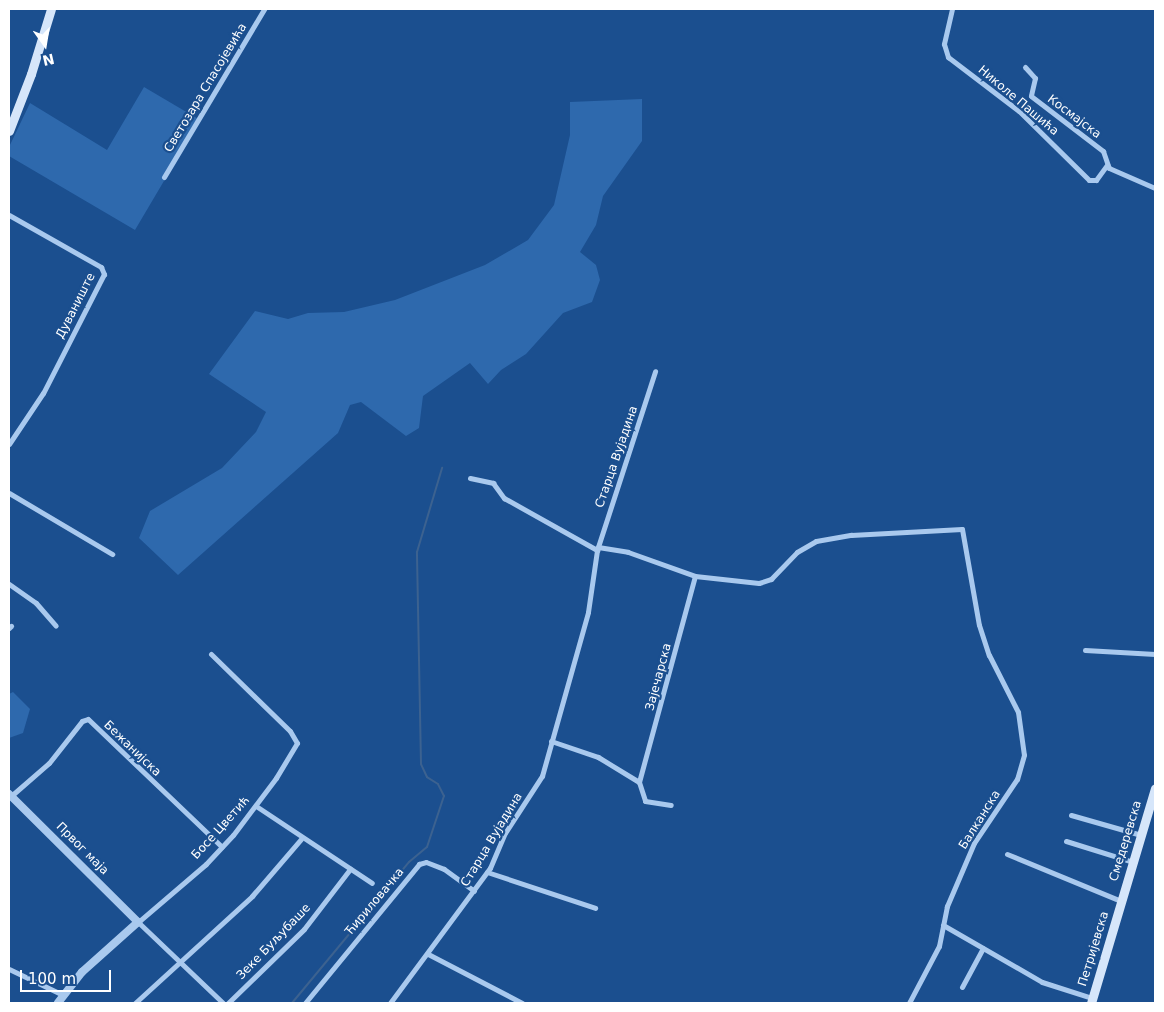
<!DOCTYPE html>
<meta charset="utf-8">
<style>
body{margin:0}
#map{position:relative;width:1164px;height:1012px;overflow:hidden;background:#1b4f8f;font-family:"DejaVu Sans",sans-serif}
div>[style]{position:absolute}
[style*='--x']{left:calc(var(--x)*1px);top:calc(var(--y)*1px);width:calc(var(--w)*1px);rotate:calc(var(--a)*1deg)}
.green>*{inset:0;background:#2e69ad}
.stream>*{height:2px;margin:-1px;padding:0 1px;transform-origin:1px;border-radius:1px;background:#3c6290}
.minor>*{height:5px;margin:-2.5px;padding:0 2.5px;transform-origin:2.5px;border-radius:2.5px;background:#a9c9ee}
.tertiary>*{height:8px;margin:-4px;padding:0 4px;transform-origin:4px;border-radius:4px;background:#a9c9ee}
.secondary>*{height:9px;margin:-4.5px;padding:0 4.5px;transform-origin:4.5px;border-radius:4.5px;background:#d6e6fa}
span{translate:-50% -50%;white-space:nowrap;text-align:center;line-height:1.15;-webkit-text-stroke:4.5px #1b4f8f;paint-order:stroke}
.street-label{font-size:12px;color:#fff}
.frame{position:absolute;inset:0;border:10px solid #fff;pointer-events:none}
.north{position:absolute;left:20px;top:20px;width:50px;height:50px;-webkit-text-stroke:4px #1b4f8f;paint-order:stroke;rotate:167deg;font-size:14px;font-weight:700;line-height:20px;text-align:center;color:#fff}
.north::after{content:'';display:block;margin:auto;width:18px;height:22px;background:#fff;clip-path:polygon(50% 0,100% 100%,50% 72%,0 100%)}
.scale{position:absolute;left:20px;top:970px;width:91px;height:22px;box-sizing:border-box;border:2px solid #fff;border-top:0;padding-left:6px;font-size:15px;line-height:18px;white-space:nowrap;color:#fff;-webkit-text-stroke:4px #1b4f8f;paint-order:stroke}
</style>
<div id="map">
<div class="green">
<div style="clip-path:polygon(144px 87px,200px 120px,135px 230px,9px 156px,9px 147px,30px 103px,107px 150px)"></div>
<div style="clip-path:polygon(642px 99px,642px 141px,603px 196px,596px 225px,580px 252px,596px 265px,600px 280px,592px 302px,563px 313px,526px 354px,501px 370px,488px 384px,470px 363px,423px 396px,419px 428px,406px 436px,361px 402px,350px 405px,338px 433px,178px 575px,139px 538px,150px 511px,222px 468px,256px 432px,266px 412px,209px 374px,255px 311px,288px 319px,308px 313px,344px 312px,395px 300px,485px 265px,528px 240px,554px 205px,570px 135px,570px 102px)"></div>
<div style="clip-path:polygon(13px 692px,30px 709px,23px 733px,9px 738px,9px 694px)"></div>
</div>
<div class="stream">
<div style="--x:292;--y:1003;--w:183;--a:-50.3"></div>
<div style="--x:409;--y:862;--w:23;--a:-40"></div>
<div style="--x:427;--y:847;--w:54;--a:-71.6"></div>
<div style="--x:444;--y:796;--w:13;--a:-117"></div>
<div style="--x:438;--y:784;--w:13;--a:-148"></div>
<div style="--x:427;--y:777;--w:14;--a:-115"></div>
<div style="--x:421;--y:764;--w:212;--a:-91.1"></div>
<div style="--x:417;--y:552;--w:88;--a:-73.4"></div>
</div>
<div class="minor">
<div style="--x:952;--y:9;--w:36;--a:103"></div>
<div style="--x:944;--y:44;--w:14;--a:73"></div>
<div style="--x:948;--y:57;--w:89;--a:37.3"></div>
<div style="--x:1019;--y:111;--w:98;--a:44.6"></div>
<div style="--x:1089;--y:180;--w:7;--a:0"></div>
<div style="--x:1096;--y:180;--w:19;--a:-54"></div>
<div style="--x:1025;--y:67;--w:15;--a:48"></div>
<div style="--x:1035;--y:78;--w:18;--a:103"></div>
<div style="--x:1031;--y:96;--w:91;--a:37.4"></div>
<div style="--x:1103;--y:151;--w:18;--a:71"></div>
<div style="--x:1109;--y:168;--w:50;--a:23.5"></div>
<div style="--x:164;--y:177;--w:196;--a:-59.2"></div>
<div style="--x:9;--y:215;--w:106;--a:29.5"></div>
<div style="--x:101;--y:267;--w:8;--a:67"></div>
<div style="--x:104;--y:274;--w:134;--a:117.1"></div>
<div style="--x:43;--y:393;--w:61;--a:123.7"></div>
<div style="--x:470;--y:478;--w:24;--a:12"></div>
<div style="--x:493;--y:483;--w:19;--a:54"></div>
<div style="--x:504;--y:498;--w:107;--a:29.2"></div>
<div style="--x:9;--y:493;--w:120;--a:30.6"></div>
<div style="--x:598;--y:547;--w:30;--a:9"></div>
<div style="--x:628;--y:552;--w:71;--a:19.7"></div>
<div style="--x:695;--y:576;--w:64;--a:6.2"></div>
<div style="--x:759;--y:583;--w:13;--a:-18"></div>
<div style="--x:771;--y:579;--w:37;--a:-46"></div>
<div style="--x:797;--y:552;--w:22;--a:-30"></div>
<div style="--x:816;--y:541;--w:36;--a:-10"></div>
<div style="--x:851;--y:535;--w:111;--a:-3.1"></div>
<div style="--x:962;--y:529;--w:97;--a:80"></div>
<div style="--x:979;--y:625;--w:32;--a:72"></div>
<div style="--x:989;--y:655;--w:64;--a:63"></div>
<div style="--x:1018;--y:712;--w:43;--a:82.1"></div>
<div style="--x:1024;--y:755;--w:25;--a:106"></div>
<div style="--x:1017;--y:779;--w:77;--a:123.9"></div>
<div style="--x:974;--y:843;--w:69;--a:113.2"></div>
<div style="--x:947;--y:906;--w:41;--a:101.3"></div>
<div style="--x:939;--y:946;--w:64;--a:117.8"></div>
<div style="--x:9;--y:584;--w:33;--a:35"></div>
<div style="--x:36;--y:603;--w:30;--a:49"></div>
<div style="--x:9;--y:628;--w:3;--a:-45"></div>
<div style="--x:1085;--y:650;--w:70;--a:3.3"></div>
<div style="--x:211;--y:654;--w:110;--a:44.3"></div>
<div style="--x:290;--y:731;--w:14;--a:60"></div>
<div style="--x:297;--y:743;--w:41;--a:121"></div>
<div style="--x:276;--y:778;--w:71;--a:127"></div>
<div style="--x:233;--y:835;--w:40;--a:133"></div>
<div style="--x:206;--y:864;--w:89;--a:139.5"></div>
<div style="--x:138;--y:922;--w:117;--a:43.6"></div>
<div style="--x:551;--y:741;--w:50;--a:18.8"></div>
<div style="--x:598;--y:757;--w:48;--a:31.4"></div>
<div style="--x:639;--y:782;--w:20;--a:72"></div>
<div style="--x:645;--y:801;--w:26;--a:9"></div>
<div style="--x:639;--y:782;--w:213;--a:-74.8"></div>
<div style="--x:11;--y:796;--w:50;--a:-41"></div>
<div style="--x:49;--y:763;--w:53;--a:-51.8"></div>
<div style="--x:82;--y:721;--w:6;--a:-18"></div>
<div style="--x:88;--y:719;--w:185;--a:43.7"></div>
<div style="--x:256;--y:806;--w:139;--a:33.6"></div>
<div style="--x:1071;--y:815;--w:73;--a:15.9"></div>
<div style="--x:1066;--y:841;--w:70;--a:17.4"></div>
<div style="--x:1007;--y:854;--w:123;--a:22.4"></div>
<div style="--x:487;--y:872;--w:114;--a:18.4"></div>
<div style="--x:943;--y:925;--w:114;--a:29.9"></div>
<div style="--x:1042;--y:982;--w:52;--a:17.7"></div>
<div style="--x:428;--y:954;--w:106;--a:27.5"></div>
<div style="--x:9;--y:969;--w:60;--a:25.7"></div>
<div style="--x:962;--y:987;--w:44;--a:-61.7"></div>
<div style="--x:135;--y:1003;--w:159;--a:-42.4"></div>
<div style="--x:252;--y:896;--w:75;--a:-49.3"></div>
<div style="--x:228;--y:1003;--w:106;--a:-44.2"></div>
<div style="--x:304;--y:929;--w:76;--a:-52.5"></div>
<div style="--x:305;--y:1003;--w:180;--a:-50.6"></div>
<div style="--x:419;--y:864;--w:7;--a:-16"></div>
<div style="--x:426;--y:862;--w:19;--a:21"></div>
<div style="--x:444;--y:869;--w:37;--a:36"></div>
<div style="--x:390;--y:1003;--w:168;--a:-53.5"></div>
<div style="--x:490;--y:868;--w:38;--a:-67"></div>
<div style="--x:505;--y:833;--w:68;--a:-57"></div>
<div style="--x:542;--y:776;--w:170;--a:-74.3"></div>
<div style="--x:588;--y:612;--w:63;--a:-81.7"></div>
<div style="--x:597;--y:550;--w:188;--a:-72"></div>
</div>
<div class="tertiary">
<div style="--x:9;--y:794;--w:182;--a:44.8"></div>
<div style="--x:138;--y:922;--w:75;--a:138.2"></div>
<div style="--x:82;--y:972;--w:39;--a:128"></div>
</div>
<div class="secondary">
<div style="--x:9;--y:131;--w:61;--a:-68.9"></div>
<div style="--x:31;--y:74;--w:68;--a:-72.9"></div>
<div style="--x:1091;--y:1003;--w:224;--a:-73.4"></div>
</div>
<div class="street-label">
<span style="left:206px;top:88px;rotate:-59deg">Светозара Спасојевића</span>
<span style="left:1018px;top:101px;rotate:40deg">Николе Пашића</span>
<span style="left:1074px;top:117px;rotate:37deg">Космајска</span>
<span style="left:76px;top:306px;rotate:-63deg">Дуваниште</span>
<span style="left:617px;top:457px;rotate:-71deg">Старца Вујадина</span>
<span style="left:659px;top:677px;rotate:-75deg">Зајечарска</span>
<span style="left:132px;top:749px;rotate:44deg">Бежанијска</span>
<span style="left:980px;top:820px;rotate:-58deg">Балканска</span>
<span style="left:221px;top:828px;rotate:-48deg">Босе Цветић</span>
<span style="left:492px;top:840px;rotate:-59deg">Старца Вујадина</span>
<span style="left:1126px;top:841px;rotate:-73deg">Смедеревска</span>
<span style="left:82px;top:849px;rotate:45deg">Првог маја</span>
<span style="left:375px;top:902px;rotate:-50deg">Ћириловачка</span>
<span style="left:274px;top:942px;rotate:-46deg">Зеке Буљубаше</span>
<span style="left:1094px;top:949px;rotate:-73deg">Петријевска</span>
</div>
<div class="frame"></div>
<div class="north">N</div>
<div class="scale">100 m</div>
</div>
